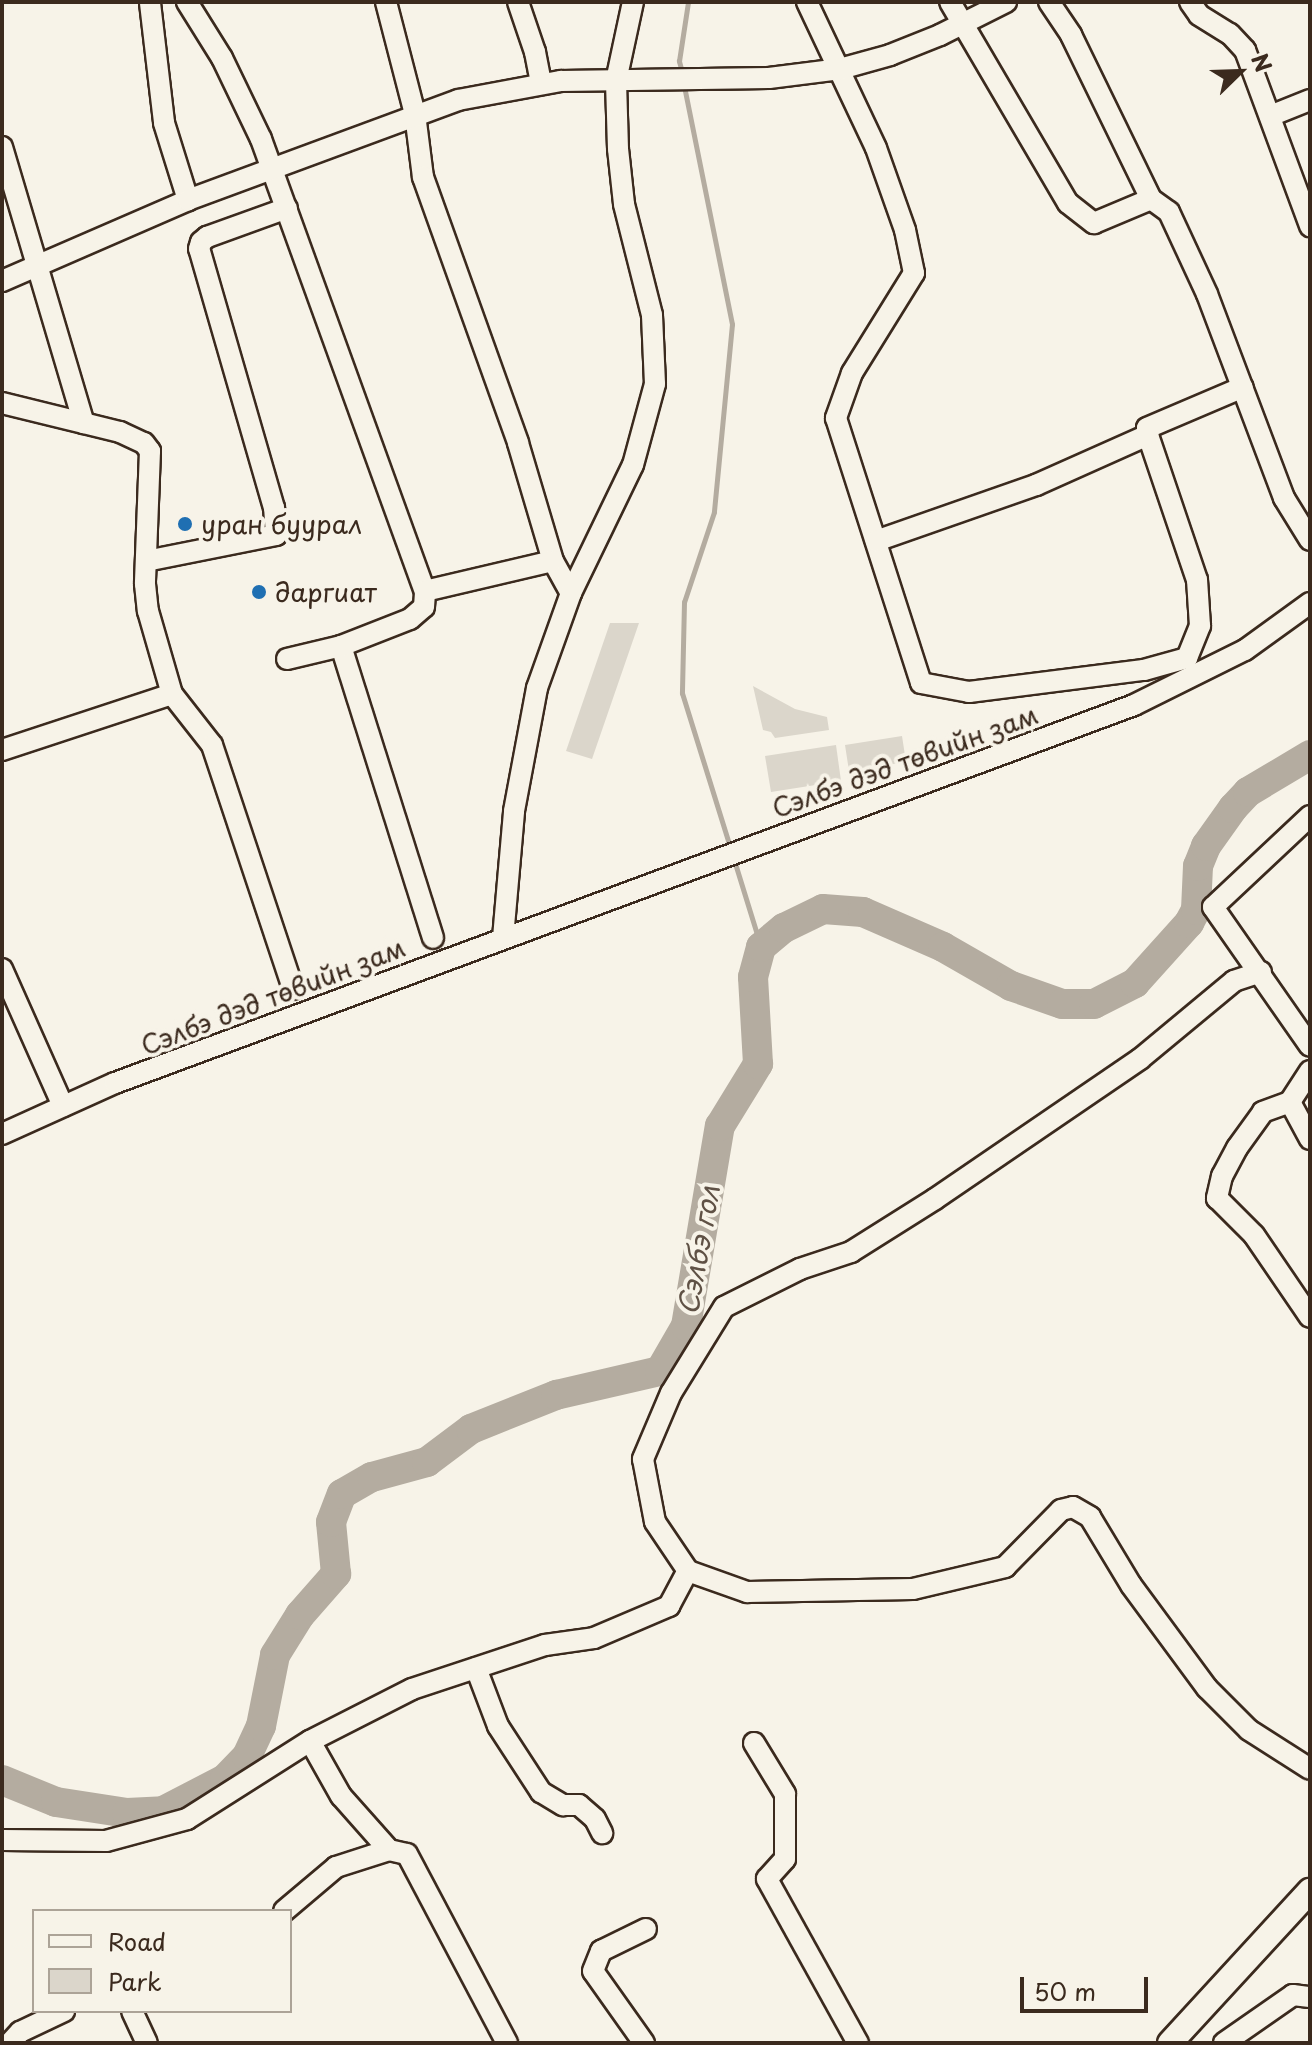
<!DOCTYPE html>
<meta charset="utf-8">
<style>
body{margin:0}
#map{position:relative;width:1312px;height:2045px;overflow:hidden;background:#f7f3e8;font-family:"Playpen Sans",sans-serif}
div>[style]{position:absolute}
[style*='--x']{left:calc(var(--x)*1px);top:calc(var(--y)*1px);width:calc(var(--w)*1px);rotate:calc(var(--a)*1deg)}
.green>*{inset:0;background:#dbd6cb}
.stream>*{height:5px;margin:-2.5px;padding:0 2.5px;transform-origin:2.5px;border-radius:2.5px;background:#b4aca0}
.river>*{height:30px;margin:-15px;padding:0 15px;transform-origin:15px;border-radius:15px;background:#b4aca0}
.roads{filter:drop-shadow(2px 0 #3b2a1e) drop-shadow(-2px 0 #3b2a1e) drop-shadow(0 2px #3b2a1e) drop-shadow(0 -2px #3b2a1e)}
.minor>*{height:20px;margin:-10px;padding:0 10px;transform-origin:10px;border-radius:10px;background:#f7f3e8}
.major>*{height:24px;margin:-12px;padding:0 12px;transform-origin:12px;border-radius:12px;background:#f7f3e8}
.dots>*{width:22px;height:22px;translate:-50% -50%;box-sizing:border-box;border:4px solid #f7f3e8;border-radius:50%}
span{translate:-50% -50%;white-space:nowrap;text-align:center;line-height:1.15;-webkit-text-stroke:8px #f7f3e8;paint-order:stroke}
.poi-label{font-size:26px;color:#3b2a1e}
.left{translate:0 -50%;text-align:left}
.street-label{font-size:26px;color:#3b2a1e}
.water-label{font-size:28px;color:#5f5145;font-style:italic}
.frame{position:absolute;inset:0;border:4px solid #3b2a1e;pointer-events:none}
.legend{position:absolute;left:32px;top:1909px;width:260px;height:104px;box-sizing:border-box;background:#f7f3e8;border:2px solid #aca397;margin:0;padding:10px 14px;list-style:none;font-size:24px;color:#3b2a1e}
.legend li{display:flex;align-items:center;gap:16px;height:40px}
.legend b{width:40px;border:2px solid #aca397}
.north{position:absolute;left:1200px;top:32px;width:80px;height:80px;-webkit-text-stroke:6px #f7f3e8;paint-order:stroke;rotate:67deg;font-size:22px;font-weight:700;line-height:32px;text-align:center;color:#3b2a1e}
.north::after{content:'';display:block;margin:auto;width:28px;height:36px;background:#3b2a1e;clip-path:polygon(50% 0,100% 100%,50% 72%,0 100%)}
.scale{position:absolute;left:1020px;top:1977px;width:128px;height:36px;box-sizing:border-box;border:4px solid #3b2a1e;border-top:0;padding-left:10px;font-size:24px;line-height:28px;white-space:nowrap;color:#3b2a1e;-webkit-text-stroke:6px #f7f3e8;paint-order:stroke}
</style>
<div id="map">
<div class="green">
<div style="clip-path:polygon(610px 623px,639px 623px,592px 759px,566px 751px)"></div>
<div style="clip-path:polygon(753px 686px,795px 709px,827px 717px,829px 730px,775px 738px,771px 732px,763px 730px)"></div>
<div style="clip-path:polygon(902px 736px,906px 762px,849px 771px,845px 745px)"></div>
<div style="clip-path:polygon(836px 745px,841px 781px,771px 792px,765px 756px)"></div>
</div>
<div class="stream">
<div style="--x:683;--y:76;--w:16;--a:-105"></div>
<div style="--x:679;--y:61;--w:60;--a:-81.3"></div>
<div style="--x:684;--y:86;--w:243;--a:78.6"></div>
<div style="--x:732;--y:324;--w:189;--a:95.5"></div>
<div style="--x:714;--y:512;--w:95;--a:108.4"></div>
<div style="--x:684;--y:602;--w:91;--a:91.3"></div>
<div style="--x:682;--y:693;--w:164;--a:72.7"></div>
<div style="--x:734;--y:860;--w:91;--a:72.8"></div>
</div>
<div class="river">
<div style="--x:2;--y:1780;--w:58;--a:22.2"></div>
<div style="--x:56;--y:1802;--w:72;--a:8.8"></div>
<div style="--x:127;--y:1813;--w:36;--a:-3"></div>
<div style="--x:163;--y:1811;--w:70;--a:-27.3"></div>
<div style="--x:225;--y:1779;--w:32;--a:-46"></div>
<div style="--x:247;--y:1756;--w:33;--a:-65"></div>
<div style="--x:261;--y:1726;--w:72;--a:-78.8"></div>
<div style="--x:275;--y:1655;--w:47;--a:-58"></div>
<div style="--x:300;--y:1615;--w:55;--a:-48.7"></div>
<div style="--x:336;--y:1574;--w:52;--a:-95.5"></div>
<div style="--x:331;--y:1522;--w:30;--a:-69"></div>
<div style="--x:342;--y:1494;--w:34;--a:-30"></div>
<div style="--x:372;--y:1477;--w:57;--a:-15.3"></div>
<div style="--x:427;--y:1462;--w:55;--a:-36.9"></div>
<div style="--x:471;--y:1429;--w:92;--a:-21.8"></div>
<div style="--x:556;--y:1395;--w:107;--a:-13"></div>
<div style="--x:660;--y:1371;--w:52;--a:-60"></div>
<div style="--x:686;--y:1326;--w:203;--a:-80.4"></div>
<div style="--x:720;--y:1126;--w:73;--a:-58.5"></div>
<div style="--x:758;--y:1064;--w:87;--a:-93.3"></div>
<div style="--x:753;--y:977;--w:31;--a:-75"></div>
<div style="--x:761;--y:947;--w:30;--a:-40"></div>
<div style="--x:784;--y:928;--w:43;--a:-26"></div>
<div style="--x:823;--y:909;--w:40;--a:4.3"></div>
<div style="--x:863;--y:912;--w:87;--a:23.6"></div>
<div style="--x:943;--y:947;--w:78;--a:29.8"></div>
<div style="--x:1011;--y:986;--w:54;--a:19.4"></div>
<div style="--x:1062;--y:1004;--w:32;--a:0"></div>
<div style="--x:1094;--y:1004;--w:46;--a:-27.1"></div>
<div style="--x:1135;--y:983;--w:81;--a:-48"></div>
<div style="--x:1189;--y:923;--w:15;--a:-62"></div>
<div style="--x:1196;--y:910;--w:44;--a:-87.4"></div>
<div style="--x:1198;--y:866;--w:22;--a:-68"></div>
<div style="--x:1206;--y:846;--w:47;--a:-54.6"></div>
<div style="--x:1233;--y:808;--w:22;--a:-47"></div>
<div style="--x:1248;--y:792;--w:72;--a:-30.8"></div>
</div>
<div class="roads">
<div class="minor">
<div style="--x:187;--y:2;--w:66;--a:58"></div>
<div style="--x:222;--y:58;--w:90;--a:64.3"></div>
<div style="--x:261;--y:139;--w:481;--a:70.1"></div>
<div style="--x:386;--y:2;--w:116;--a:75.5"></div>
<div style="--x:415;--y:114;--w:64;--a:82.8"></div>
<div style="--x:423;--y:177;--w:282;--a:70.3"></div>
<div style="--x:518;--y:443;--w:123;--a:73.5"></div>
<div style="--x:553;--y:561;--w:37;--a:61"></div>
<div style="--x:518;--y:2;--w:53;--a:71.2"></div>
<div style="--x:535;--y:52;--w:32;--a:79"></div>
<div style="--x:807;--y:2;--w:161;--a:64.7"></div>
<div style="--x:876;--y:148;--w:87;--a:70.5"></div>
<div style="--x:905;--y:230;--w:44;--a:78.2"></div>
<div style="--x:914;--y:273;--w:118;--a:121.8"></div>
<div style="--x:852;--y:373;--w:48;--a:109.6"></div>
<div style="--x:836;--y:418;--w:278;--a:72.2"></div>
<div style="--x:921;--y:683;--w:49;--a:10.6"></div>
<div style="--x:969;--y:692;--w:176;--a:-7.2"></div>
<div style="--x:1144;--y:670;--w:45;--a:-15.6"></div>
<div style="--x:1187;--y:658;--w:35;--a:-68"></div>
<div style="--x:1200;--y:626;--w:46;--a:-93.7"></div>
<div style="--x:1197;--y:580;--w:153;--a:-108.7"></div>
<div style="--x:950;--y:2;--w:233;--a:59.6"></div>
<div style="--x:1068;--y:203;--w:33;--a:38"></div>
<div style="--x:1094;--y:223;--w:62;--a:-22.8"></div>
<div style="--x:1049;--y:2;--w:40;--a:56"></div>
<div style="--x:1071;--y:35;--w:182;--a:64"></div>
<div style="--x:1151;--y:199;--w:22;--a:36"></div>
<div style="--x:1169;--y:212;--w:90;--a:65.1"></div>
<div style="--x:1207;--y:294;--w:218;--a:69.3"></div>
<div style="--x:1284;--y:498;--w:49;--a:58.2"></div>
<div style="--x:1190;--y:2;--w:16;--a:55"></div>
<div style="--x:1199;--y:15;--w:36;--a:32"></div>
<div style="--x:1230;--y:34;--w:22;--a:47"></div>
<div style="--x:1245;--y:50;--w:188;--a:69.7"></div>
<div style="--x:150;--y:3;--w:121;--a:83.3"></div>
<div style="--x:164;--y:123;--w:81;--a:72.7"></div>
<div style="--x:1270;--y:116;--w:43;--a:-21.8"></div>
<div style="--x:2;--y:147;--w:288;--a:73.5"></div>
<div style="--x:2;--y:281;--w:203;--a:-23.5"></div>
<div style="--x:188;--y:200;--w:288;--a:-20.3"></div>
<div style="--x:458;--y:100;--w:105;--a:-10.5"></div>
<div style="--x:561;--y:81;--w:208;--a:-0.8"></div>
<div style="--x:769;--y:78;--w:72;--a:-7.2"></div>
<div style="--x:840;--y:69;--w:52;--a:-15.6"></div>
<div style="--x:890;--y:55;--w:54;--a:-21.8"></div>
<div style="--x:940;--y:35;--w:74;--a:-26.6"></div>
<div style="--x:2;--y:403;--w:122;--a:13.8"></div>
<div style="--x:120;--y:432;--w:26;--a:25"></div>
<div style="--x:144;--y:443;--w:10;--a:53"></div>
<div style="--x:150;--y:451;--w:133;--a:92.2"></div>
<div style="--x:145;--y:584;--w:27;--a:84"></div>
<div style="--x:148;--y:611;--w:86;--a:73.9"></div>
<div style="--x:876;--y:541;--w:170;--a:-19.3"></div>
<div style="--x:1036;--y:485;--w:123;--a:-24.1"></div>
<div style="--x:1148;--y:435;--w:7;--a:-98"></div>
<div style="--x:1147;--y:428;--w:104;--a:-23.1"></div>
<div style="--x:146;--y:561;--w:133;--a:-11.3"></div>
<div style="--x:276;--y:535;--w:27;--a:-94"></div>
<div style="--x:274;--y:508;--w:270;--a:-106.1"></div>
<div style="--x:199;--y:249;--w:7;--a:-74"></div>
<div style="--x:201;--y:242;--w:8;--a:-40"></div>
<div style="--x:207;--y:237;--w:85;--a:-19.9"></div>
<div style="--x:341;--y:646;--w:306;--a:72.5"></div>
<div style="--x:287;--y:659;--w:56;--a:-13.5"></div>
<div style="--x:341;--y:646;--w:74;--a:-21.4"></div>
<div style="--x:410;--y:619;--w:18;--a:-41"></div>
<div style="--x:424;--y:607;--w:16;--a:-86"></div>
<div style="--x:425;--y:591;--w:131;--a:-13.2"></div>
<div style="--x:2;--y:750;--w:179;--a:-18.2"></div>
<div style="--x:172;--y:694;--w:65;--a:51.9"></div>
<div style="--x:212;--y:745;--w:257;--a:71.6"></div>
<div style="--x:1310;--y:816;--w:133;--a:136.8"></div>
<div style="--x:1213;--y:907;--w:169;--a:55.1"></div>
<div style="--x:503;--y:938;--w:127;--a:-85"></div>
<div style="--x:514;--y:811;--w:125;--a:-79.4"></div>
<div style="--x:537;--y:688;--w:101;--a:-70.3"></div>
<div style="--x:571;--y:593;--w:142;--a:-64.2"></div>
<div style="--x:633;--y:465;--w:84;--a:-74.8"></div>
<div style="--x:655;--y:384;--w:69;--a:-92.5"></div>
<div style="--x:652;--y:315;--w:114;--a:-104.2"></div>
<div style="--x:624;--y:204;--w:55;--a:-96.2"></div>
<div style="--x:618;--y:149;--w:68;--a:-91.7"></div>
<div style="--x:616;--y:81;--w:81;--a:-77.9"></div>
<div style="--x:2;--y:969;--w:150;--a:66"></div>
<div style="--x:1261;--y:972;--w:28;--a:162"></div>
<div style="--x:1234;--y:981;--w:122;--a:140.3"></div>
<div style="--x:1140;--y:1059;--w:248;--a:145.7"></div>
<div style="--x:935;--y:1199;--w:99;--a:147.8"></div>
<div style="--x:851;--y:1252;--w:54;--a:161.6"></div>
<div style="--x:800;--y:1269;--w:85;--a:153.4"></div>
<div style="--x:724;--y:1307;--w:101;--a:121.6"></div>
<div style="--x:671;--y:1393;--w:72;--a:113"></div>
<div style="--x:643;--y:1459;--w:64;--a:79.2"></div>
<div style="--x:655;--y:1522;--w:59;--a:56"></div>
<div style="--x:688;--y:1571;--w:63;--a:19.6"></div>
<div style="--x:747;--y:1592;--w:166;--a:-1"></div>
<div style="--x:913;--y:1589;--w:95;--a:-13.4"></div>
<div style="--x:1005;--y:1567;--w:80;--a:-45.5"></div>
<div style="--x:1061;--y:1510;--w:12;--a:-14"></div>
<div style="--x:1073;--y:1507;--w:20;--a:30"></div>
<div style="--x:1090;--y:1517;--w:79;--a:58.9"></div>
<div style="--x:1131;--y:1585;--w:128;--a:53.6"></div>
<div style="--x:1207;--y:1688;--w:59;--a:45"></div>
<div style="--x:1249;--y:1730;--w:72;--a:32.6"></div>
<div style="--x:1310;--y:1071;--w:37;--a:123"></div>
<div style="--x:1290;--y:1102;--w:29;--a:160"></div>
<div style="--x:1263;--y:1112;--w:44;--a:125.8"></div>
<div style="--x:1237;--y:1148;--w:32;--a:118"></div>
<div style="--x:1222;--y:1176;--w:23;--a:103"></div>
<div style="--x:1217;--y:1198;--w:52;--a:45"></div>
<div style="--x:1254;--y:1235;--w:99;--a:55.7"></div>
<div style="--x:1290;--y:1102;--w:42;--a:61.6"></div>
<div style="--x:2;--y:1134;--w:124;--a:-24.3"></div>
<div style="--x:115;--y:1083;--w:1087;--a:-20.35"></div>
<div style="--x:1134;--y:705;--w:124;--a:-26.4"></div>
<div style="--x:1245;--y:650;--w:80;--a:-35.9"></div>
<div style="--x:476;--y:1668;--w:62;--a:69.2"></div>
<div style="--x:498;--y:1726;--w:79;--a:56.9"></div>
<div style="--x:541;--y:1792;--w:26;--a:31"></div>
<div style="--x:563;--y:1805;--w:16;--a:0"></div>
<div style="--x:579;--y:1805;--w:21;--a:41"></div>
<div style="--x:595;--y:1819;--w:16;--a:63"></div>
<div style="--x:754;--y:1743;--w:60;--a:58.7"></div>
<div style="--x:785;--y:1794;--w:65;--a:90"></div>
<div style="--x:785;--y:1859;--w:27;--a:132"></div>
<div style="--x:767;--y:1879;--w:188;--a:61"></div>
<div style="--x:2;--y:1840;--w:104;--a:0.6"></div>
<div style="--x:106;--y:1841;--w:84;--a:-15.2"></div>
<div style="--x:187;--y:1819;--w:146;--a:-32.4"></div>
<div style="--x:389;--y:1850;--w:72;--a:-131.6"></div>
<div style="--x:341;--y:1796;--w:63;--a:-119.4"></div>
<div style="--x:310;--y:1741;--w:114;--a:-27"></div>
<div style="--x:412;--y:1689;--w:140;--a:-18.3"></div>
<div style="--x:545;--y:1645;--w:49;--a:-8.1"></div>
<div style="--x:594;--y:1638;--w:82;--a:-23.1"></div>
<div style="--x:669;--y:1606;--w:40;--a:-62"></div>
<div style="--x:284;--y:1911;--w:68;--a:-40.2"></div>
<div style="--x:336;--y:1867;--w:56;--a:-17.8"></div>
<div style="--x:389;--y:1850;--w:18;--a:13"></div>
<div style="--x:407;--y:1854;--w:214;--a:62.1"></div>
<div style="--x:132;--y:2011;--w:35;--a:65"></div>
<div style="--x:10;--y:2043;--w:15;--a:-48"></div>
<div style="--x:20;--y:2032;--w:49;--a:-25.5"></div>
<div style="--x:644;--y:2043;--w:88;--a:-125.3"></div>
<div style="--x:593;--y:1971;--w:22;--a:-68"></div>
<div style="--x:601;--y:1951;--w:50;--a:-26.1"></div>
<div style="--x:1224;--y:2043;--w:84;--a:-34.8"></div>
<div style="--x:1293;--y:1995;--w:17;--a:7"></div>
</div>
<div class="major">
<div style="--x:1170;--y:2043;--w:207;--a:-47.4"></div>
</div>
</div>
<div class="dots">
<div style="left:185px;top:524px;background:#1f6fb2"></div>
<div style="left:259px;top:592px;background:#1f6fb2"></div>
</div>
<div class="poi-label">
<span class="left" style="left:201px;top:524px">уран буурал</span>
<span class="left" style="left:275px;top:592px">даргиат</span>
</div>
<div class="street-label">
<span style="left:905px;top:761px;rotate:-20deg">Сэлбэ дэд төвийн зам</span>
<span style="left:273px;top:996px;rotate:-21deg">Сэлбэ дэд төвийн зам</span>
</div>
<div class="water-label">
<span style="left:698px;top:1250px;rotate:-80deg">Сэлбэ гол</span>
</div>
<div class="frame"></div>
<ul class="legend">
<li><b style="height:10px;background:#f7f3e8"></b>Road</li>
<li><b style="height:22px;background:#dbd6cb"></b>Park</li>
</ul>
<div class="north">N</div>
<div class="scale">50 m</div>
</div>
